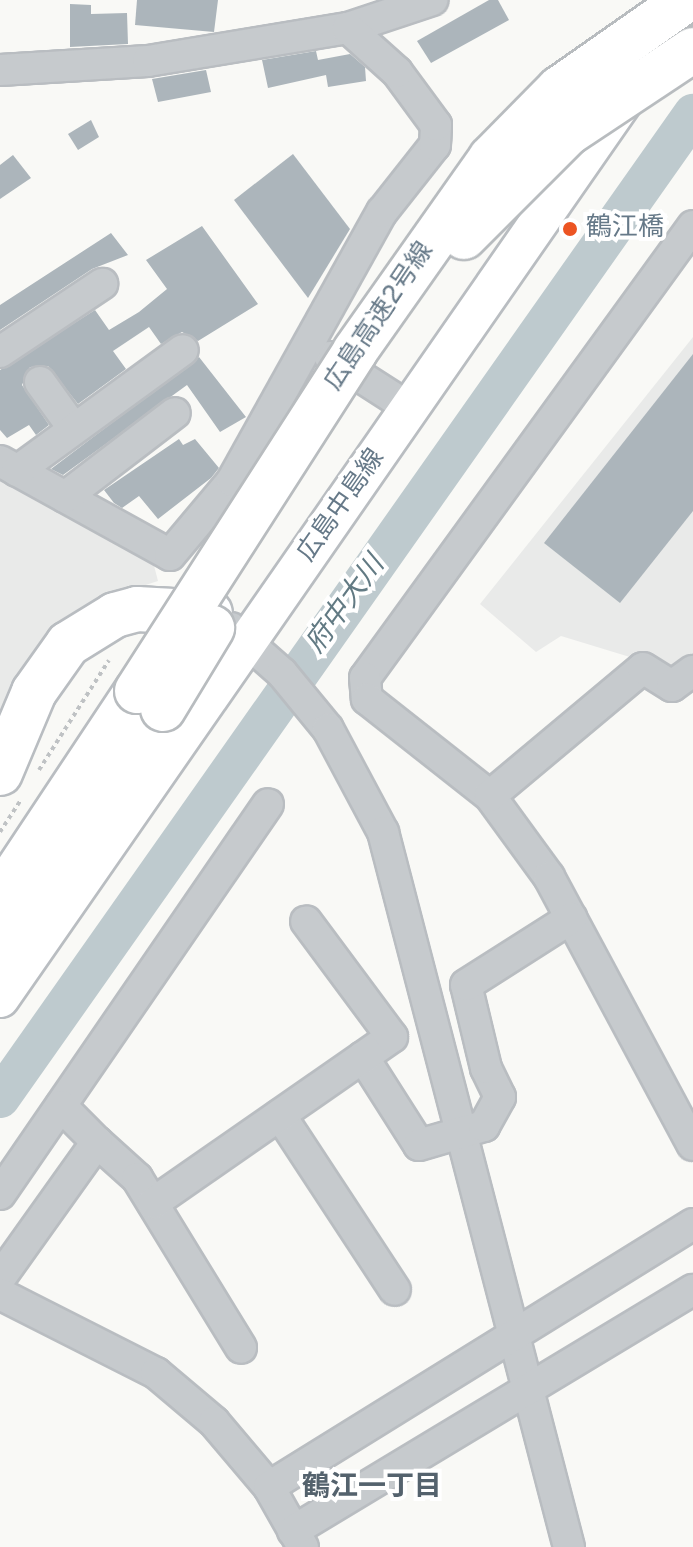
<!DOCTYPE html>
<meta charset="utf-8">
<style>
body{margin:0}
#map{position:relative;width:693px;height:1547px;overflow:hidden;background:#f9f9f6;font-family:Overpass,"Noto Sans JP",sans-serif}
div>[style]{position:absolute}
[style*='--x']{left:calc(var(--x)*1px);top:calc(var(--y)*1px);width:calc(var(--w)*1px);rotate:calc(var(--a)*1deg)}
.built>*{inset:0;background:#e9eae9}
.river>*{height:40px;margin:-20px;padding:0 20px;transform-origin:20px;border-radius:20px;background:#becace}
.building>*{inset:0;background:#acb5bb}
.path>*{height:4px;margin-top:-2px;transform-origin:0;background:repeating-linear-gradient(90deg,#bfc2c4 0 4px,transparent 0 8px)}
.roads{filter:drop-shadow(2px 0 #b9bdc1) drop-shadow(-2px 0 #b9bdc1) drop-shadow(0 2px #b9bdc1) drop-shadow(0 -2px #b9bdc1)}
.minor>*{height:30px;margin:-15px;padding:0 15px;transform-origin:15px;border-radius:15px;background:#c6cacd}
.major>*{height:38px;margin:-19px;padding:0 19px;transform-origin:19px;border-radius:19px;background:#fff}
.highway>*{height:44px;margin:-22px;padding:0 22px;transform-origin:22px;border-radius:22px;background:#fff}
.bridges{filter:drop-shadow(2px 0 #b8bcbf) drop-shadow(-2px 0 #b8bcbf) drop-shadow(0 2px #b8bcbf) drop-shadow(0 -2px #b8bcbf)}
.highway-bridge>*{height:44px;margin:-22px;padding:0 22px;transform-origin:22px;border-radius:22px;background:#fff}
.dots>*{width:22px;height:22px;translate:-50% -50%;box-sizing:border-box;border:4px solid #fff;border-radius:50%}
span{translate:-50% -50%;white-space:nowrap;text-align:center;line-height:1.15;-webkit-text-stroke:8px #fff;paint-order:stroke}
.poi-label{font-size:26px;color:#667988}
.left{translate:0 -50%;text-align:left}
.street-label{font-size:26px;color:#667988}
.water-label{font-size:28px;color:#627a83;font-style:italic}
.neighbourhood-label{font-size:28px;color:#54626d;font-weight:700}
</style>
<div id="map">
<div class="built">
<div style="clip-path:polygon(693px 337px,693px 662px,679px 672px,561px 636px,536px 652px,480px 604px)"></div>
<div style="clip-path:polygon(16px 477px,151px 554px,158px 581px,102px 599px,0 728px,0 478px)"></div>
</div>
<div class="river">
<div style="--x:0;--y:1098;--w:1204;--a:-54.84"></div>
</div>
<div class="building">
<div style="clip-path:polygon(137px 0,218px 0,214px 32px,135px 25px)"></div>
<div style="clip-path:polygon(489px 0,498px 0,509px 20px,431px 63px,417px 41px)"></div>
<div style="clip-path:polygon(70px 4px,91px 5px,91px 14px,127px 13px,128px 44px,70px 47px)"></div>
<div style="clip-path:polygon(316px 51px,318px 60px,350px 54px,365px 67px,366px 81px,328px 87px,326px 75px,268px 88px,262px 60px)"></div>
<div style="clip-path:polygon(206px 70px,211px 92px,158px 102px,152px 79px)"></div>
<div style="clip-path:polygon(91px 120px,99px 137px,78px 150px,68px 134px)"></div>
<div style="clip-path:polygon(293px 154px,350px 229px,308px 298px,234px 200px)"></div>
<div style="clip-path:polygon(13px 155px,31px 178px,0 199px,0 165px)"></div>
<div style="clip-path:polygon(202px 226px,258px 304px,198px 341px,182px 332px,161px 344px,149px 327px,113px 351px,126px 369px,78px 404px,48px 366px,30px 367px,22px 385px,49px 425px,36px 435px,29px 425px,7px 438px,0 430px,0 370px,95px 310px,109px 330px,139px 312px,167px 289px,146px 260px)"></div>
<div style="clip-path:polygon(111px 233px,128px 255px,92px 269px,0 330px,0 305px)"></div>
<div style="clip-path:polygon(693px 354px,693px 511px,620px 603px,544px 543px)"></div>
<div style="clip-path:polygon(199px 357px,246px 417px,220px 432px,187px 385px,63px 475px,51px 469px)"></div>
<div style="clip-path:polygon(179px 439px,183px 445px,195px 439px,219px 468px,211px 478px,158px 519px,139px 496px,122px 508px,114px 503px,104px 490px)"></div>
</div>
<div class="path">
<div style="--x:39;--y:770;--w:130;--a:-57.5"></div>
<div style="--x:0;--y:832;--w:37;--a:-57"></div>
</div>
<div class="roads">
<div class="minor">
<div style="--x:0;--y:70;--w:148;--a:-3.5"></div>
<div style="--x:148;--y:61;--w:203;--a:-9.4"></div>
<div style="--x:348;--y:28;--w:89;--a:-18.4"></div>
<div style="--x:693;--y:226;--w:558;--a:125.97"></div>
<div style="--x:365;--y:678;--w:21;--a:85"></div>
<div style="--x:367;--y:699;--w:157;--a:38.3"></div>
<div style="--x:490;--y:796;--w:100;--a:53.9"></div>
<div style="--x:549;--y:877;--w:304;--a:61.8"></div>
<div style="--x:0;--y:352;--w:123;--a:-33.7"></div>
<div style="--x:330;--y:357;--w:96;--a:32.7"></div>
<div style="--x:40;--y:382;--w:57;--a:54.3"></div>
<div style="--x:0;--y:461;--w:194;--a:28.9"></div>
<div style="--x:170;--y:555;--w:97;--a:-50"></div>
<div style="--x:232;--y:481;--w:308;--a:-60.9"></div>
<div style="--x:382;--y:212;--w:85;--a:-51.7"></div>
<div style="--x:435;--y:145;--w:20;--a:-87"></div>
<div style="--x:436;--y:125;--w:66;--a:-126.3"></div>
<div style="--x:397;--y:72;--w:66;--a:-138.1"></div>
<div style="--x:17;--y:471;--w:205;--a:-36.1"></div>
<div style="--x:65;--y:497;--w:138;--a:-37.4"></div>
<div style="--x:231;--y:628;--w:68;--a:41.4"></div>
<div style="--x:282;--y:673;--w:72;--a:50.6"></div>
<div style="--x:328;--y:729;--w:117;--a:61.9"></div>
<div style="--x:383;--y:832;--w:739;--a:75.42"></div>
<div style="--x:490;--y:796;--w:199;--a:-39.9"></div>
<div style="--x:643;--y:668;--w:34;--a:32"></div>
<div style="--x:672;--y:686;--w:26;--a:-36"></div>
<div style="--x:363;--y:1057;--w:104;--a:57.5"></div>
<div style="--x:419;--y:1145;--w:68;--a:-16.3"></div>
<div style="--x:484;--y:1126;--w:33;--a:-61"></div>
<div style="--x:500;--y:1097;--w:32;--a:-116"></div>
<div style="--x:486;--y:1068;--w:85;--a:-103.5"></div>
<div style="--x:466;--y:985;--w:125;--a:-32.5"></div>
<div style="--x:280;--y:1115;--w:209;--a:56.7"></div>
<div style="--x:97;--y:1142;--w:54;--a:42"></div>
<div style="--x:137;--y:1178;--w:199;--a:58.5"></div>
<div style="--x:0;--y:1194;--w:473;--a:-55.5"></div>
<div style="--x:153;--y:1203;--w:291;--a:-34.8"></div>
<div style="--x:392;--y:1037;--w:144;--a:-126.6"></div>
<div style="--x:0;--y:1278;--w:167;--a:-54.5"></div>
<div style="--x:97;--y:1142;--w:51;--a:-135"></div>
<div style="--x:0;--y:1294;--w:175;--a:26.9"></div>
<div style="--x:156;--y:1373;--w:76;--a:40.2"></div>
<div style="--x:214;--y:1422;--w:85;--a:49.8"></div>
<div style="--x:269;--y:1487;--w:69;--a:60.5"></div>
<div style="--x:269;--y:1487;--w:499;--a:-31.8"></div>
<div style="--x:293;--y:1531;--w:467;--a:-31.1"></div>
</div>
<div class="major">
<div style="--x:0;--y:998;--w:1096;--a:-55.22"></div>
</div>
<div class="highway">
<div style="--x:0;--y:773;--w:88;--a:-67.2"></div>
<div style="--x:34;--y:692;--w:59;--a:-54.7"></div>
<div style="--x:68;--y:644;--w:55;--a:-31.7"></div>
<div style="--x:115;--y:615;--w:23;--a:-15"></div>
<div style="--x:137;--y:609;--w:73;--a:3.1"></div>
<div style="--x:0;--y:897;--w:247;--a:-56.4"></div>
<div style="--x:0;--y:953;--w:293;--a:-56.3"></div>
</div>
</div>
<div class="bridges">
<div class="highway-bridge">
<div style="--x:464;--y:237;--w:147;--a:-45"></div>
<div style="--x:568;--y:133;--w:150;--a:-33.6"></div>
<div style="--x:137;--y:691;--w:404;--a:-57.3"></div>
<div style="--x:355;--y:351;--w:236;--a:-54.8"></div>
<div style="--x:491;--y:158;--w:97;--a:-45.4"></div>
<div style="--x:559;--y:89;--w:155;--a:-35"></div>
<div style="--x:163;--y:709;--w:95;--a:-58.8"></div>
</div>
</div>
<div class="dots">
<div style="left:570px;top:229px;background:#ec5422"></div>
</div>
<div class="poi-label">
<span class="left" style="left:586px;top:229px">鶴江橋</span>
</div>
<div class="street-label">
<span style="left:380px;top:317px;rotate:-56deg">広島高速2号線</span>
<span style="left:342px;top:506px;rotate:-55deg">広島中島線</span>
</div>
<div class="water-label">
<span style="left:346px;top:605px;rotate:-54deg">府中大川</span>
</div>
<div class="neighbourhood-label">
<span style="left:372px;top:1488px">鶴江一丁目</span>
</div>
</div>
